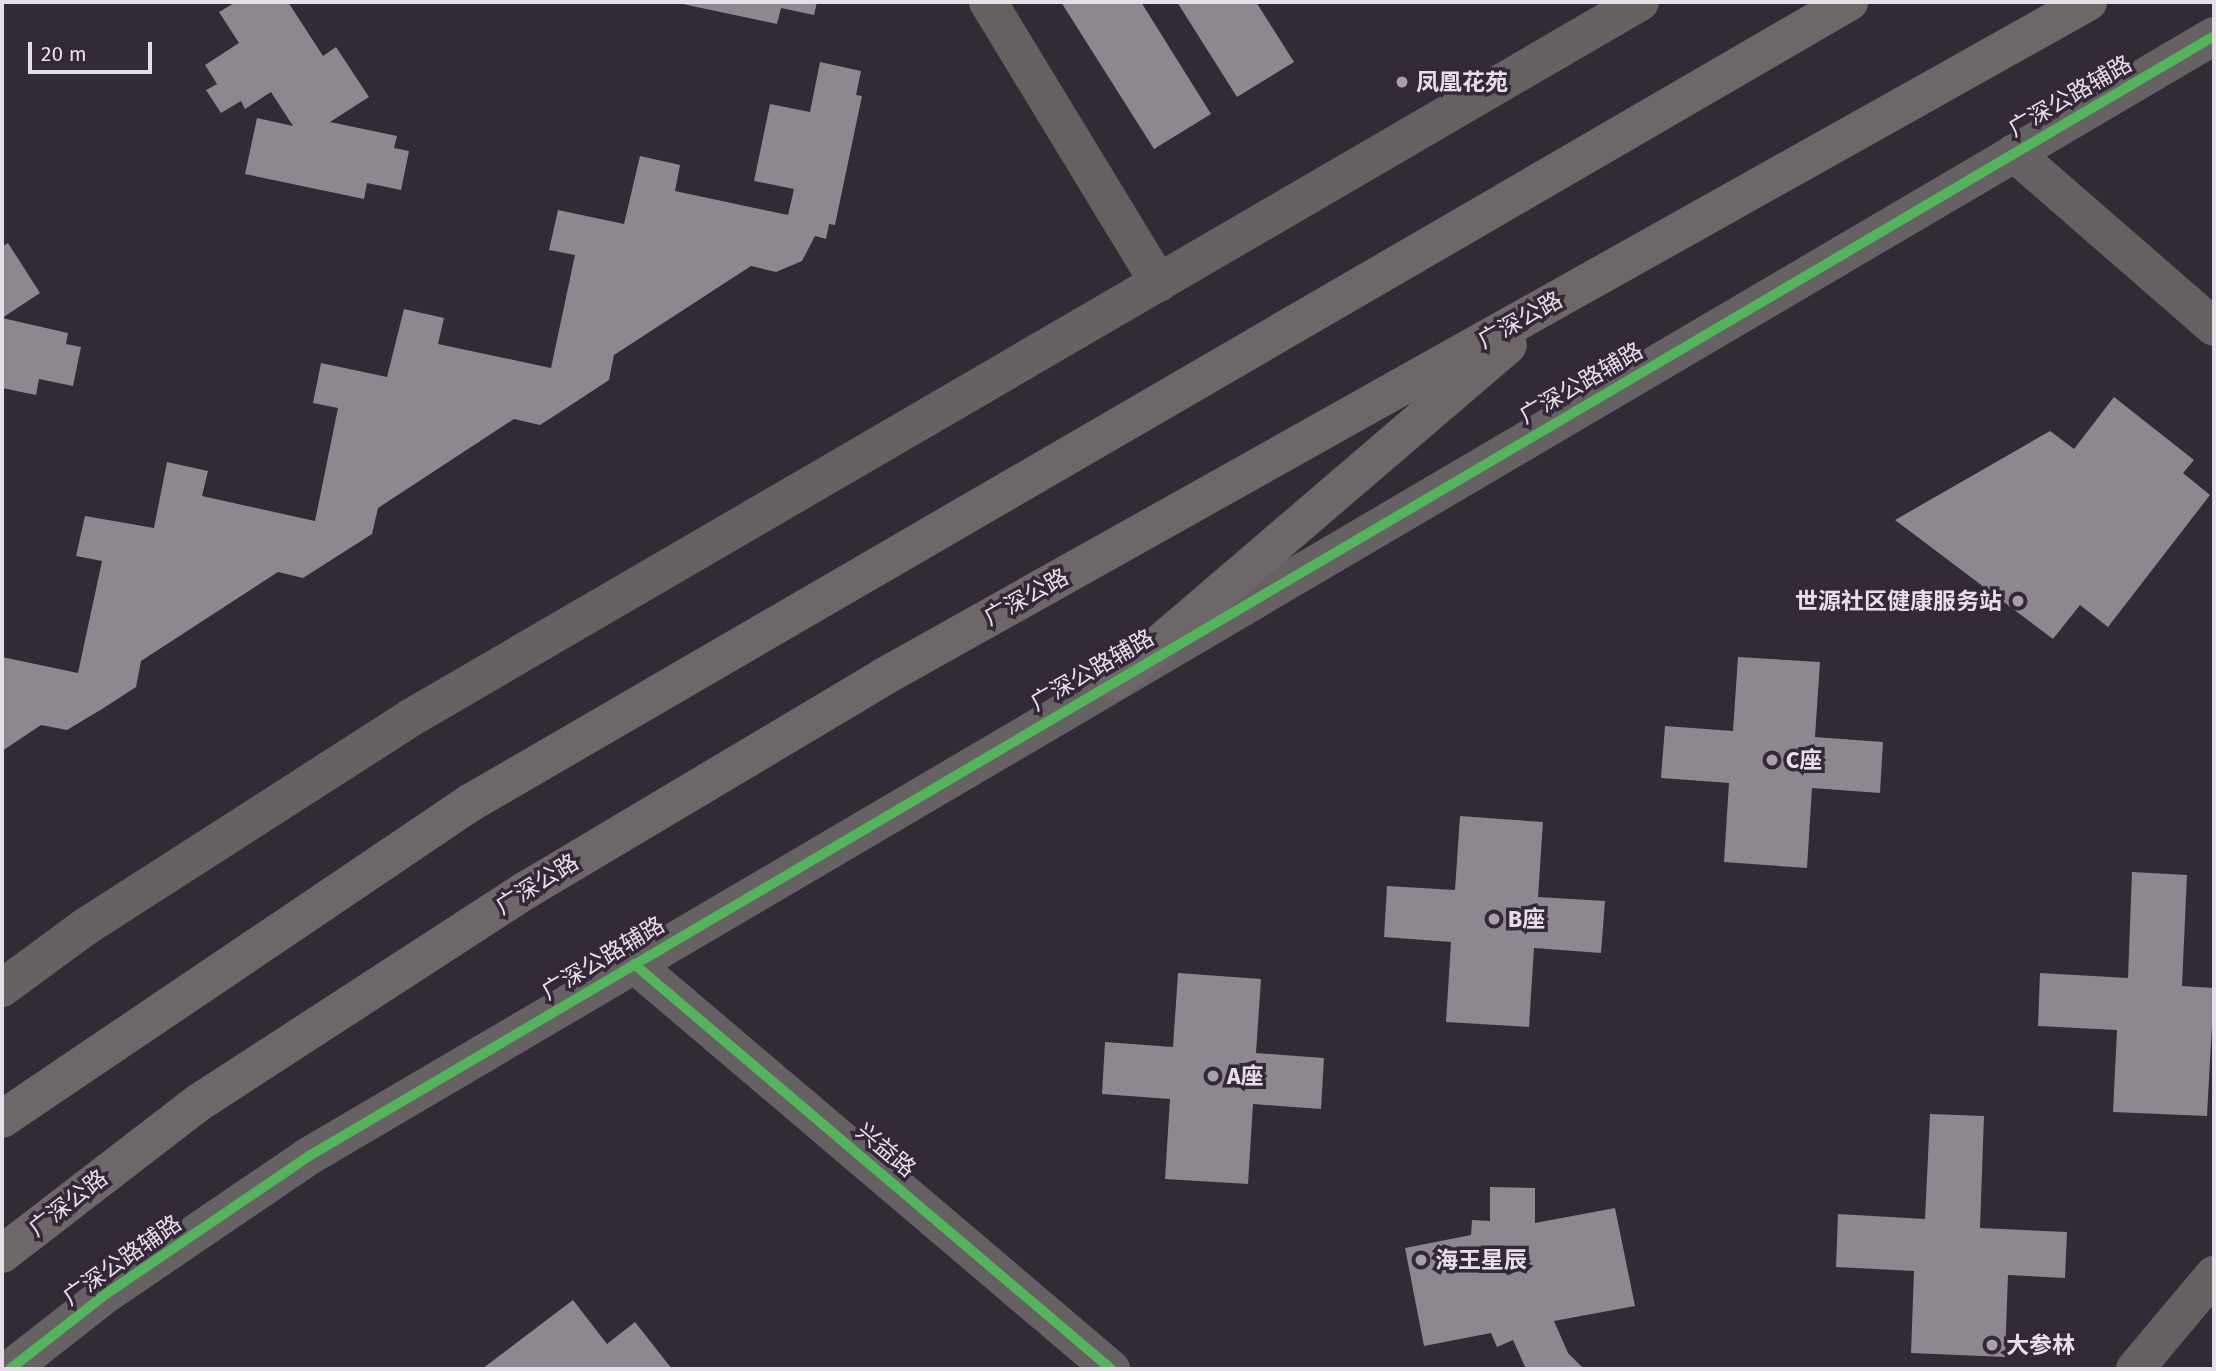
<!DOCTYPE html>
<meta charset="utf-8">
<style>
body{margin:0}
#map{position:relative;width:2216px;height:1371px;overflow:hidden;background:#322a34;font-family:"Fira Sans","Noto Sans SC",sans-serif}
div>[style]{position:absolute}
[style*='--x']{left:calc(var(--x)*1px);top:calc(var(--y)*1px);width:calc(var(--w)*1px);rotate:calc(var(--a)*1deg)}
.building>*{inset:0;background:#8d878f}
.minor>*{height:38px;margin:-19px;padding:0 19px;transform-origin:19px;border-radius:19px;background:#656162}
.major>*{height:38px;margin:-19px;padding:0 19px;transform-origin:19px;border-radius:19px;background:#666163}
.highway>*{height:38px;margin:-19px;padding:0 19px;transform-origin:19px;border-radius:19px;background:#6e676a}
.cycleway>*{height:10px;margin:-5px;padding:0 5px;transform-origin:5px;border-radius:5px;background:#56b35d}
.dots>*{width:19px;height:19px;translate:-50% -50%;box-sizing:border-box;border:4px solid #342737;border-radius:50%}
span{translate:-50% -50%;white-space:nowrap;text-align:center;line-height:1.15;-webkit-text-stroke:7px #342737;paint-order:stroke}
.poi-label{font-size:23px;color:#e6dee9;font-weight:700}
.left{translate:0 -50%;text-align:left}
.right{translate:-100% -50%;text-align:right}
.street-label{font-size:23px;color:#e6dee9}
.frame{position:absolute;inset:0;border:4px solid #e6dee9;pointer-events:none}
.scale{position:absolute;left:28px;top:42px;width:124px;height:32px;box-sizing:border-box;border:4px solid #e6dee9;border-top:0;padding-left:9px;font-size:21px;line-height:24px;white-space:nowrap;color:#e6dee9;-webkit-text-stroke:5px #342737;paint-order:stroke}
</style>
<div id="map">
<div class="building">
<div style="clip-path:polygon(236px 2px,288px 2px,323px 56px,336px 47px,369px 97px,330px 122px,397px 136px,394px 148px,409px 151px,401px 190px,367px 183px,364px 199px,245px 174px,257px 118px,293px 126px,271px 92px,245px 109px,241px 101px,221px 113px,206px 90px,217px 84px,205px 65px,239px 43px,219px 12px)"></div>
<div style="clip-path:polygon(817px 2px,814px 15px,781px 8px,777px 24px,678px 3px)"></div>
<div style="clip-path:polygon(1061px 2px,1141px 2px,1211px 114px,1154px 149px)"></div>
<div style="clip-path:polygon(1177px 2px,1256px 2px,1294px 62px,1237px 97px)"></div>
<div style="clip-path:polygon(820px 62px,861px 71px,856px 95px,862px 96px,835px 225px,829px 224px,826px 239px,815px 236px,802px 261px,776px 272px,751px 266px,614px 355px,609px 380px,574px 403px,540px 425px,514px 419px,378px 508px,372px 534px,303px 578px,278px 572px,141px 661px,136px 687px,102px 709px,67px 730px,41px 725px,2px 751px,2px 657px,78px 673px,102px 561px,76px 556px,85px 516px,154px 528px,167px 462px,208px 471px,202px 496px,315px 521px,338px 408px,313px 403px,321px 363px,387px 377px,404px 309px,444px 318px,438px 344px,551px 368px,575px 255px,549px 250px,558px 210px,624px 224px,640px 156px,680px 165px,675px 191px,788px 215px,794px 189px,754px 181px,770px 104px,810px 112px)"></div>
<div style="clip-path:polygon(8px 243px,40px 293px,2px 318px,68px 333px,66px 344px,81px 347px,73px 386px,39px 379px,36px 395px,2px 388px,2px 247px)"></div>
<div style="clip-path:polygon(2114px 397px,2194px 460px,2183px 473px,2210px 495px,2108px 627px,2080px 605px,2053px 639px,1895px 520px,2050px 431px,2074px 449px)"></div>
<div style="clip-path:polygon(1738px 657px,1820px 662px,1815px 737px,1883px 742px,1880px 793px,1812px 788px,1807px 868px,1724px 862px,1729px 783px,1661px 778px,1665px 726px,1733px 731px)"></div>
<div style="clip-path:polygon(1460px 816px,1543px 822px,1538px 897px,1605px 901px,1601px 953px,1534px 948px,1529px 1027px,1446px 1022px,1451px 942px,1384px 937px,1387px 886px,1455px 890px)"></div>
<div style="clip-path:polygon(2132px 872px,2187px 875px,2182px 986px,2214px 988px,2207px 1116px,2113px 1112px,2117px 1030px,2038px 1026px,2040px 973px,2128px 978px)"></div>
<div style="clip-path:polygon(1178px 973px,1261px 979px,1256px 1053px,1324px 1058px,1321px 1109px,1253px 1104px,1248px 1184px,1165px 1179px,1170px 1099px,1102px 1094px,1105px 1042px,1173px 1047px)"></div>
<div style="clip-path:polygon(1930px 1114px,1984px 1116px,1980px 1228px,2067px 1232px,2065px 1278px,2008px 1275px,2005px 1357px,1911px 1353px,1914px 1271px,1836px 1267px,1838px 1214px,1925px 1219px)"></div>
<div style="clip-path:polygon(1490px 1187px,1535px 1188px,1535px 1223px,1615px 1208px,1635px 1306px,1554px 1321px,1568px 1353px,1584px 1369px,1526px 1369px,1513px 1340px,1497px 1347px,1491px 1333px,1424px 1346px,1405px 1248px,1471px 1235px,1472px 1220px,1490px 1221px)"></div>
<div style="clip-path:polygon(573px 1300px,607px 1344px,635px 1322px,672px 1369px,482px 1369px)"></div>
</div>
<div class="minor">
<div style="--x:988;--y:2;--w:329;--a:58.7"></div>
<div style="--x:2014;--y:153;--w:265;--a:41"></div>
<div style="--x:634;--y:964;--w:626;--a:40.33"></div>
<div style="--x:2135;--y:1369;--w:123;--a:-50"></div>
</div>
<div class="major">
<div style="--x:2;--y:988;--w:103;--a:-36.3"></div>
<div style="--x:85;--y:927;--w:389;--a:-32.7"></div>
<div style="--x:412;--y:717;--w:1421;--a:-30.21"></div>
<div style="--x:10;--y:1369;--w:122;--a:-38"></div>
<div style="--x:106;--y:1294;--w:245;--a:-34.2"></div>
<div style="--x:309;--y:1156;--w:2210;--a:-30.45"></div>
</div>
<div class="highway">
<div style="--x:1116;--y:681;--w:516;--a:-40.6"></div>
<div style="--x:2;--y:1119;--w:565;--a:-34.03"></div>
<div style="--x:470;--y:803;--w:1595;--a:-30.15"></div>
<div style="--x:2;--y:1254;--w:247;--a:-37.6"></div>
<div style="--x:198;--y:1103;--w:393;--a:-33"></div>
<div style="--x:528;--y:889;--w:416;--a:-30.8"></div>
<div style="--x:885;--y:676;--w:1379;--a:-29.26"></div>
</div>
<div class="cycleway">
<div style="--x:634;--y:964;--w:626;--a:40.33"></div>
<div style="--x:10;--y:1369;--w:122;--a:-38"></div>
<div style="--x:106;--y:1294;--w:245;--a:-34.2"></div>
<div style="--x:309;--y:1156;--w:2210;--a:-30.45"></div>
</div>
<div class="dots">
<div style="left:1402px;top:82px;background:#a79faa"></div>
<div style="left:2018px;top:601px;background:#a79faa"></div>
<div style="left:1772px;top:760px;background:#a79faa"></div>
<div style="left:1494px;top:919px;background:#a79faa"></div>
<div style="left:1213px;top:1076px;background:#a79faa"></div>
<div style="left:1421px;top:1260px;background:#a79faa"></div>
<div style="left:1992px;top:1345px;background:#a79faa"></div>
</div>
<div class="poi-label">
<span class="left" style="left:1416px;top:82px">凤凰花苑</span>
<span class="right" style="left:2002px;top:601px">世源社区健康服务站</span>
<span class="left" style="left:1786px;top:760px">C座</span>
<span class="left" style="left:1508px;top:919px">B座</span>
<span class="left" style="left:1227px;top:1076px">A座</span>
<span class="left" style="left:1435px;top:1260px">海王星辰</span>
<span class="left" style="left:2006px;top:1345px">大参林</span>
</div>
<div class="street-label">
<span style="left:2070px;top:96px;rotate:-30deg">广深公路辅路</span>
<span style="left:1520px;top:320px;rotate:-29deg">广深公路</span>
<span style="left:1581px;top:383px;rotate:-30deg">广深公路辅路</span>
<span style="left:1026px;top:597px;rotate:-29deg">广深公路</span>
<span style="left:1092px;top:670px;rotate:-30deg">广深公路辅路</span>
<span style="left:537px;top:884px;rotate:-32deg">广深公路</span>
<span style="left:603px;top:958px;rotate:-31deg">广深公路辅路</span>
<span style="left:886px;top:1150px;rotate:40deg">兴益路</span>
<span style="left:68px;top:1203px;rotate:-38deg">广深公路</span>
<span style="left:122px;top:1260px;rotate:-35deg">广深公路辅路</span>
</div>
<div class="frame"></div>
<div class="scale">20 m</div>
</div>
